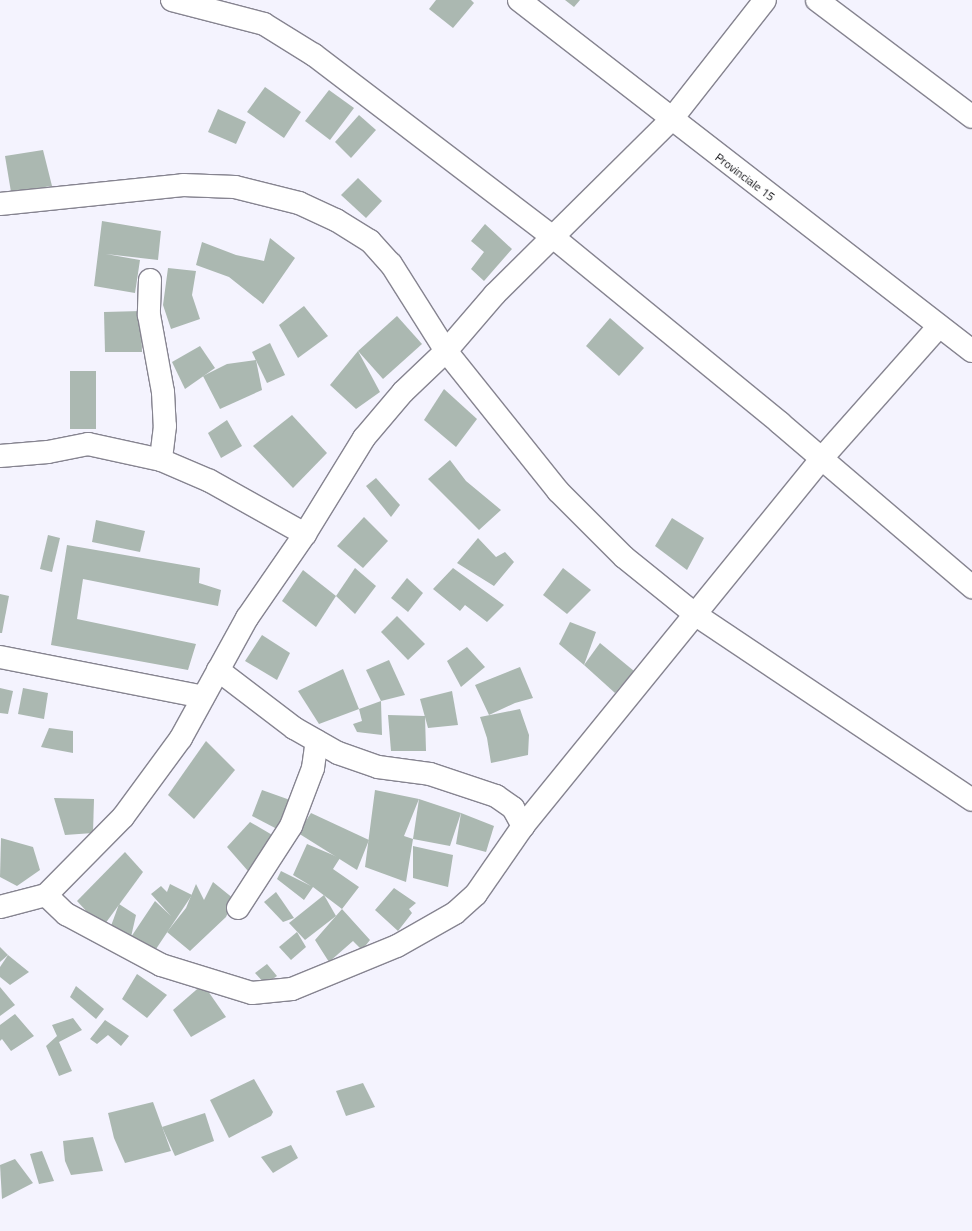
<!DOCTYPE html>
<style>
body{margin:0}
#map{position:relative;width:972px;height:1231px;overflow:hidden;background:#f4f3fe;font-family:"Titillium Web",sans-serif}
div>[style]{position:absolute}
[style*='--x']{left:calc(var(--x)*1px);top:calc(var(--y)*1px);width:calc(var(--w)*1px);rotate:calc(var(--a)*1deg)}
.building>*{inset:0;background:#abb8b1}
.roads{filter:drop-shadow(1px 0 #868490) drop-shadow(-1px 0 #868490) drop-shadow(0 1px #868490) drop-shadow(0 -1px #868490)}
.street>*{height:22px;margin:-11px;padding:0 11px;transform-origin:11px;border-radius:11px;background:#fff}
.secondary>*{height:22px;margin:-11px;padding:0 11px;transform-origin:11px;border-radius:11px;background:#fff}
span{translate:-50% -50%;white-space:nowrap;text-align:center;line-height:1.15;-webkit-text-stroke:3px #fff;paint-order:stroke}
.street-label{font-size:12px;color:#101014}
</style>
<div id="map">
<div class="building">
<div style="clip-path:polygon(436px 0,471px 0,474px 3px,453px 28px,429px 9px)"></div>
<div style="clip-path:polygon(565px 0,580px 0,574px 7px)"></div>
<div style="clip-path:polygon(265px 87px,301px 112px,284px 138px,247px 112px)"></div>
<div style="clip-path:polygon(329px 90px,354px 108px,330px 140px,305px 121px)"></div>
<div style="clip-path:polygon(218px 109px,246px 122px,236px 144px,208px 132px)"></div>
<div style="clip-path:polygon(359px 115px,376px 130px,351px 158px,335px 142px)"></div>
<div style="clip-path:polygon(43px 150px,52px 186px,11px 192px,5px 156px)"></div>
<div style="clip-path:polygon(358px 178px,382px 201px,366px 218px,341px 195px)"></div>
<div style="clip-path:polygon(102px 221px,161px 231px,158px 260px,106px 254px,140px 260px,135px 293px,94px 286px)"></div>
<div style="clip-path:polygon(485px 224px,512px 249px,484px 281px,471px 269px,484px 252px,471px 241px)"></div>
<div style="clip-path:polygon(270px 238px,295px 258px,263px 304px,229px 277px,196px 265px,202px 242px,236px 255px,264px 261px)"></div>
<div style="clip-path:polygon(168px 268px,196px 271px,192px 295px,200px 319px,171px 329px,163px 305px)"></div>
<div style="clip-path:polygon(304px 306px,328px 336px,298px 358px,279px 325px)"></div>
<div style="clip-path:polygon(141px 311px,142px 352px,105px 352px,104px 312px)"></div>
<div style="clip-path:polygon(397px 316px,422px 344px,383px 379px,358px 351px)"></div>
<div style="clip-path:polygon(610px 318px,644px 348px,619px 376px,586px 346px)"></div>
<div style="clip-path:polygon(270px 343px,285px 375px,267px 383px,252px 352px)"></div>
<div style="clip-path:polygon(200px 346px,215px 368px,185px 389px,172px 362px)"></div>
<div style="clip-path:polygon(358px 351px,380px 392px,356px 409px,330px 385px)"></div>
<div style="clip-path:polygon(256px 360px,262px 390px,220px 409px,203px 376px,227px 364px)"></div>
<div style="clip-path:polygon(70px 371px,96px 371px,96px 429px,70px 429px)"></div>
<div style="clip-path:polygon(444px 389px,477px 419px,456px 447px,424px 420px)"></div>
<div style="clip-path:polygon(292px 415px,327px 453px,293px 488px,253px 446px)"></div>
<div style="clip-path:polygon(227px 420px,242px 446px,221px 458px,208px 433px)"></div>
<div style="clip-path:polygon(450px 460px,466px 481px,501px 510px,479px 530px,428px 479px)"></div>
<div style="clip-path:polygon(376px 478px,400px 505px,391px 517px,366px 486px)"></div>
<div style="clip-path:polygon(364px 517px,388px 541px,363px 568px,337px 546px)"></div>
<div style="clip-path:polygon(672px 518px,704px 538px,687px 570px,655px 546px)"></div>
<div style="clip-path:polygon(96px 520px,145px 531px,140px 552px,92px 542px)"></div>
<div style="clip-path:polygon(48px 535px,60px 538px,52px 572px,40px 569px)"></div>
<div style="clip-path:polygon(478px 538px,496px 557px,505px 552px,514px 562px,494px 586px,457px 563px)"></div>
<div style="clip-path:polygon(67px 545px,200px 568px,199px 583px,221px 590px,218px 606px,83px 579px,77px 619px,196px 644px,188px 670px,51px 645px)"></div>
<div style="clip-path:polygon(355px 568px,376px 586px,355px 614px,336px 596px)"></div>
<div style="clip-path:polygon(453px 568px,504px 605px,487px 622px,465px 605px,460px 611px,433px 589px)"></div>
<div style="clip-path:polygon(563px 568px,591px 590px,567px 614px,543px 595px)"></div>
<div style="clip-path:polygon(303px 570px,336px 596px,316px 627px,282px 601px)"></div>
<div style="clip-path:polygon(407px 578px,423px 593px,408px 612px,391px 598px)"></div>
<div style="clip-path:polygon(0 594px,9px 596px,2px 633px,0 633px)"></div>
<div style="clip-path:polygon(397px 616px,425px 644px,408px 660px,381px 632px)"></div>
<div style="clip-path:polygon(570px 622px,596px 632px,584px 665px,559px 644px)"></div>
<div style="clip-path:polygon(262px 635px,290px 653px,277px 680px,245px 661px)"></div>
<div style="clip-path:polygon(600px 643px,634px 671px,615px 693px,584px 665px)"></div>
<div style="clip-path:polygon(467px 647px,485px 667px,461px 687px,447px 661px)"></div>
<div style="clip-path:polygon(389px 660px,405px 695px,381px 701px,366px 670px)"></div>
<div style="clip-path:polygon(520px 667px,533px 698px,515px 703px,489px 715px,475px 685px)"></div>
<div style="clip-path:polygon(343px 669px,359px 709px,319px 724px,298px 691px)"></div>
<div style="clip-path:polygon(0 688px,13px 691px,8px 714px,0 713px)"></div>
<div style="clip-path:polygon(23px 688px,48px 693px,44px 719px,18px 714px)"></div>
<div style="clip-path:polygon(452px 691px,458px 725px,428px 728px,420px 699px)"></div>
<div style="clip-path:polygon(381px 701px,382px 735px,357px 732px,353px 724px,362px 721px,359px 709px)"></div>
<div style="clip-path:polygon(520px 709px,529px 735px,528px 755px,491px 763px,487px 738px,480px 717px)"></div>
<div style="clip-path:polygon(388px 715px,425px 716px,426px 751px,391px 751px)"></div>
<div style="clip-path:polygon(49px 728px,73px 731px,73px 753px,41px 747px)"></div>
<div style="clip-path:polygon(206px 741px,235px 770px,194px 819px,168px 795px)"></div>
<div style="clip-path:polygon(262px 790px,290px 800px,277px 829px,252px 816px)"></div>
<div style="clip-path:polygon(375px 790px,419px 799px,404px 836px,413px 839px,406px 882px,365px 867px)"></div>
<div style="clip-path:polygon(54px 798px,94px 799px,93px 833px,65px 835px)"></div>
<div style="clip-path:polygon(419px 799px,461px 813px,450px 846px,413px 839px)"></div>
<div style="clip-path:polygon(311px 813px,369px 840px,357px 870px,298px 833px)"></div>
<div style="clip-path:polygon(461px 813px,494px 826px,486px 852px,456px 844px)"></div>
<div style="clip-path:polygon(250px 822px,274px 836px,248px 871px,227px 847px)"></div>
<div style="clip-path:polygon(1px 838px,33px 847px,40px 870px,17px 886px,0 877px)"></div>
<div style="clip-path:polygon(307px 844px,340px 858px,333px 869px,359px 887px,342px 909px,313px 887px,304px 900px,277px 879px,281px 871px,311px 886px,293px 875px)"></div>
<div style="clip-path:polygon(413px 846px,453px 855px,448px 887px,413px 878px)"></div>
<div style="clip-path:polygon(125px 852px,143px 872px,102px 928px,77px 901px)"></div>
<div style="clip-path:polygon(213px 882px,234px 899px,226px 917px,190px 951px,167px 932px,186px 908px,196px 884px,204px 900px)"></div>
<div style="clip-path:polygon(170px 884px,192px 895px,156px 949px,131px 937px,155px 901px,171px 916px,151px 894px,161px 886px,167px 892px)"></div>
<div style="clip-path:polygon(394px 888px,416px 903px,409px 909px,412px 913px,398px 931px,375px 910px)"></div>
<div style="clip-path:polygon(276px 892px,294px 918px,283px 922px,264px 902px)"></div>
<div style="clip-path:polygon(324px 895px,336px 916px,305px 940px,289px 923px)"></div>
<div style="clip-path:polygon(119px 904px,136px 915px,131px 937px,111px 926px)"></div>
<div style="clip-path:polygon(342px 909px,370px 940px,362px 950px,353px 941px,329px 962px,315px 940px)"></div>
<div style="clip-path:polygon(297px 932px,306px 947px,291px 960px,279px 947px)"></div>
<div style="clip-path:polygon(0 947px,8px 955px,0 962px)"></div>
<div style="clip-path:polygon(8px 955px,29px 972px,10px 985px,0 977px,0 967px)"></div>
<div style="clip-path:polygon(267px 964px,277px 976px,265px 984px,255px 973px)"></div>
<div style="clip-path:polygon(137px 974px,167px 995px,147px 1018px,122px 999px)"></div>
<div style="clip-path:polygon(203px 984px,226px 1017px,191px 1037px,173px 1010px)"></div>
<div style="clip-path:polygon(76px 986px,104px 1009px,96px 1019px,70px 997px)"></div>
<div style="clip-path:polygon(0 987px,15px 1005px,0 1016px)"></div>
<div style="clip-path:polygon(15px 1014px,34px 1036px,11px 1051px,2px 1039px,0 1041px,0 1025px)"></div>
<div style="clip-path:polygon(73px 1018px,82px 1030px,59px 1042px,72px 1071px,59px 1076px,46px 1046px,57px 1036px,52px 1025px)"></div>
<div style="clip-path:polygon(105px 1020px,129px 1036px,121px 1046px,108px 1035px,97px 1044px,90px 1039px)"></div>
<div style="clip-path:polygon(254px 1079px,273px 1112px,271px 1116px,229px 1138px,210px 1100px)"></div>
<div style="clip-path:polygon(363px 1083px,375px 1107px,346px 1116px,336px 1091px)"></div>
<div style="clip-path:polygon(153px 1102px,171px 1151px,125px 1163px,114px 1138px,108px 1113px)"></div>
<div style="clip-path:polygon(205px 1113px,214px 1141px,175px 1156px,162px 1127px)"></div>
<div style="clip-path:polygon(93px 1137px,103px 1171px,71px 1175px,65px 1161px,63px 1141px)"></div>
<div style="clip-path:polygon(291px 1145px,298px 1158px,273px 1173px,261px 1157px)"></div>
<div style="clip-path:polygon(42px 1151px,54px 1181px,39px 1184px,30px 1154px)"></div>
<div style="clip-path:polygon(15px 1159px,33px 1183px,2px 1199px,0 1165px)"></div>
</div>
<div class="roads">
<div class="street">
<div style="--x:172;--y:0;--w:95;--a:14.6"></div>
<div style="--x:264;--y:24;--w:59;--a:31.8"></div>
<div style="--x:314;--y:55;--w:300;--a:37.3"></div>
<div style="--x:553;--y:237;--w:293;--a:39.3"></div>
<div style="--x:780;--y:423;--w:253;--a:40.5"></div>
<div style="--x:817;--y:0;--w:194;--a:37"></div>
<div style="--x:0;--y:204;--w:184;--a:-5.9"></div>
<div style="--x:183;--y:185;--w:52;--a:2.2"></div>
<div style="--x:235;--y:187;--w:66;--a:14"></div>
<div style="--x:299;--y:203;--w:41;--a:24.7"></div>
<div style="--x:336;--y:220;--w:40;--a:32"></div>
<div style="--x:370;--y:241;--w:31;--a:48"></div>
<div style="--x:391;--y:264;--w:103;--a:57.7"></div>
<div style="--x:446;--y:351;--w:179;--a:51.3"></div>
<div style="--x:558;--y:491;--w:93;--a:45"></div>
<div style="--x:624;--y:557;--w:92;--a:38.9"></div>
<div style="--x:696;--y:615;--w:332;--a:33.8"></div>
<div style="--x:150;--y:280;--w:35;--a:92"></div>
<div style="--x:149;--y:315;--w:78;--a:79.7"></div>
<div style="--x:163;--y:392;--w:34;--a:87"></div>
<div style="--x:165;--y:426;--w:34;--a:97"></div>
<div style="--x:0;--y:456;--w:48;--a:-4.8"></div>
<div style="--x:48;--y:452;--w:41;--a:-11.3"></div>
<div style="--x:88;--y:444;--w:75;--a:12.4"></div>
<div style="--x:161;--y:460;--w:53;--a:23.2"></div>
<div style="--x:210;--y:481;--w:109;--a:29.2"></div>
<div style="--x:0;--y:657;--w:207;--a:11.1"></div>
<div style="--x:218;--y:670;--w:96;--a:37.3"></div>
<div style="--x:294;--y:728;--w:51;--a:29.6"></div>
<div style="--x:338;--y:753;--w:42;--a:19.3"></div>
<div style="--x:378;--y:767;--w:52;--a:7.7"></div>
<div style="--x:430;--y:774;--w:70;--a:18.4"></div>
<div style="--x:496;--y:796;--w:21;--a:35"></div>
<div style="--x:513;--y:808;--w:21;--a:61"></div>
<div style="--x:46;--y:895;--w:28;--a:44"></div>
<div style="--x:66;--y:914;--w:108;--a:28.2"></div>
<div style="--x:161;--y:965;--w:95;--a:17.1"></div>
<div style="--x:252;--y:993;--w:40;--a:-5.7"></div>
<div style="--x:292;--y:989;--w:113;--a:-22.3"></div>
<div style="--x:397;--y:946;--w:67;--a:-29.6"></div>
<div style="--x:455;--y:913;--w:28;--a:-42"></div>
<div style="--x:476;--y:894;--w:83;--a:-55.3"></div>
<div style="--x:523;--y:826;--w:474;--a:-50.9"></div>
<div style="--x:822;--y:458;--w:176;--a:-48.4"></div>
<div style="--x:0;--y:907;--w:48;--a:-14.6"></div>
<div style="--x:46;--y:895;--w:110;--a:-45.4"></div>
<div style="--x:123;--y:817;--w:98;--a:-53.7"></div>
<div style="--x:181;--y:738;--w:137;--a:-61.2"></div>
<div style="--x:247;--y:618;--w:102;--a:-55.4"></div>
<div style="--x:305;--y:534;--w:113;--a:-58.4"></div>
<div style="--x:364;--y:438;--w:60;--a:-49.7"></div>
<div style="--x:403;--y:392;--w:59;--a:-43.6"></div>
<div style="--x:446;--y:351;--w:75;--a:-49.3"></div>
<div style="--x:495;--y:294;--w:247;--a:-44.7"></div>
<div style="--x:671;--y:120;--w:152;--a:-51.9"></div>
<div style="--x:238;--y:908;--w:98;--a:-57.1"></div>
<div style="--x:291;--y:826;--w:62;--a:-69.2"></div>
<div style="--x:313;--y:768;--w:27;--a:-82"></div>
</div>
<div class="secondary">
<div style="--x:519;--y:0;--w:573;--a:37.77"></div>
</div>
</div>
<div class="street-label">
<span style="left:745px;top:177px;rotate:37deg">Provinciale 15</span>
</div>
</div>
